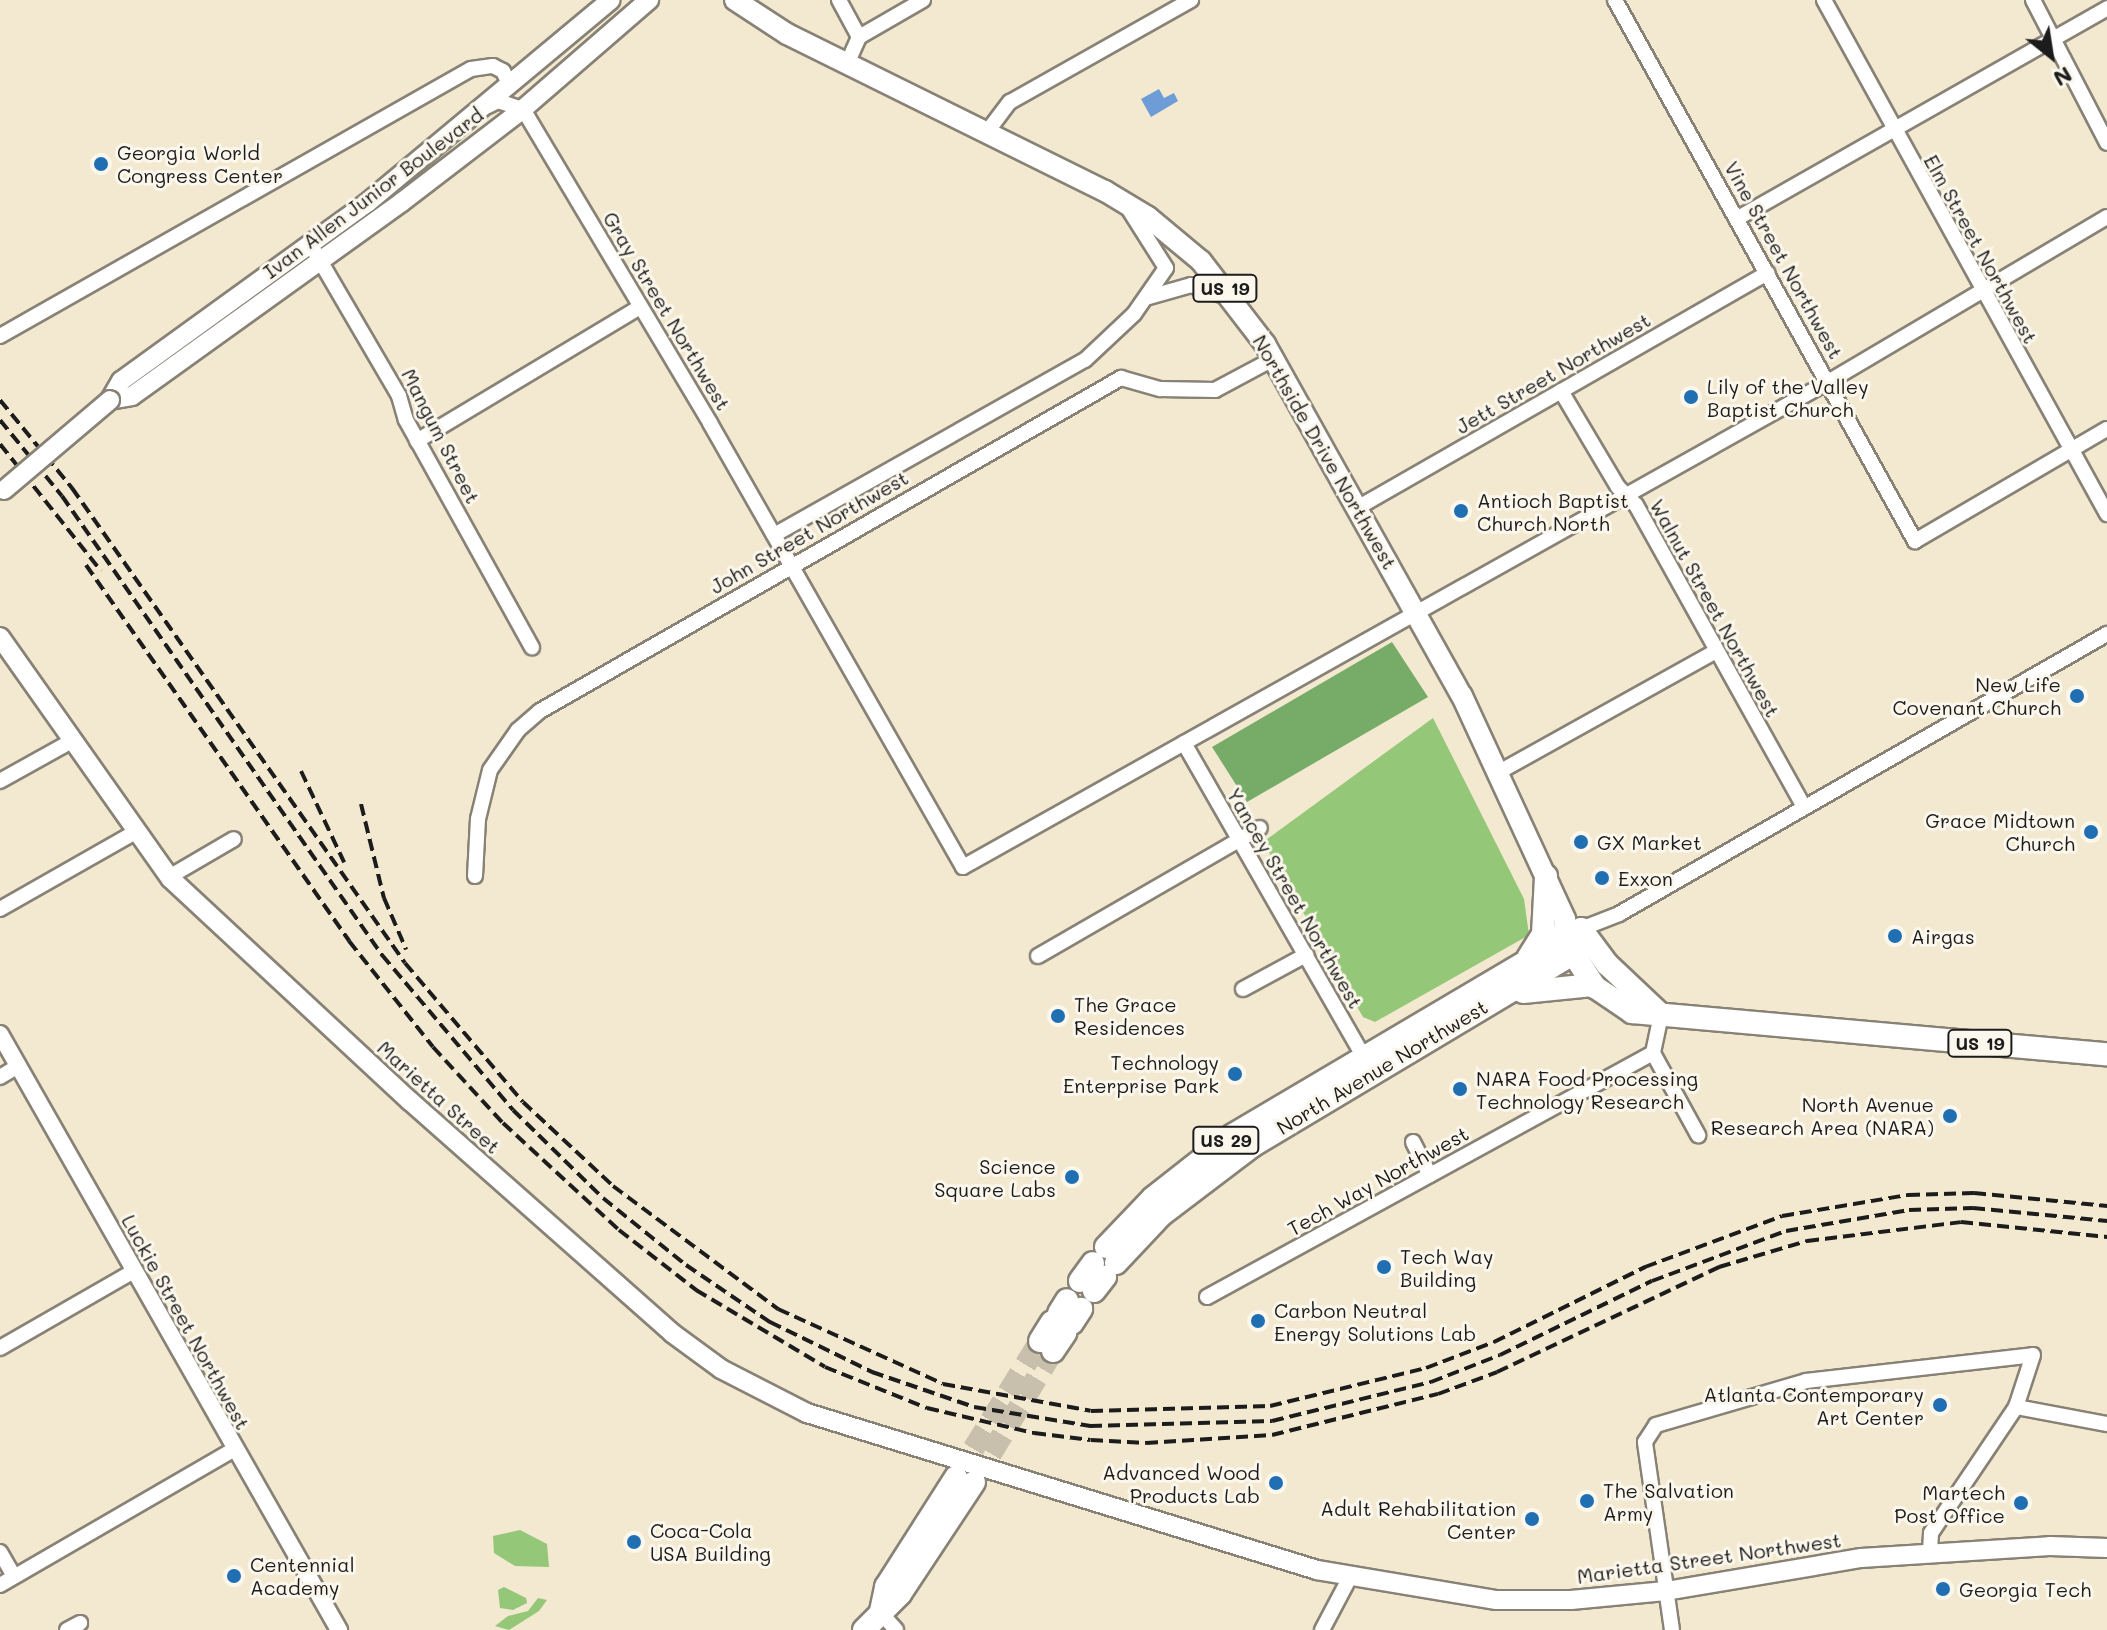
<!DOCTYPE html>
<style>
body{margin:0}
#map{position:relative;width:2107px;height:1630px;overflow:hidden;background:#f3e9d0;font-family:Mali,sans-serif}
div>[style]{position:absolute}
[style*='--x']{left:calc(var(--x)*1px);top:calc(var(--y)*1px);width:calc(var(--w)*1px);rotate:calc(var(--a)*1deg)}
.green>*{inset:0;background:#94c777}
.forest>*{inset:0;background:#77ac68}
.water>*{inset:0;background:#6d9cd6}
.trunk-tunnel>*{height:22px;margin-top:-11px;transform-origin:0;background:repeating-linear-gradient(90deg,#c8c0ac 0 22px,transparent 0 33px)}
.roads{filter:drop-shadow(2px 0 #888276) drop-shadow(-2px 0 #888276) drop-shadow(0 2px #888276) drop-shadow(0 -2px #888276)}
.minor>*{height:14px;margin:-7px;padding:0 7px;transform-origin:7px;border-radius:7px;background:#fff}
.tertiary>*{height:16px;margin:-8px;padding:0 8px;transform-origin:8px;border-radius:8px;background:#fff}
.secondary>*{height:18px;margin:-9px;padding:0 9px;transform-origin:9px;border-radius:9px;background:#fff}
.primary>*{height:20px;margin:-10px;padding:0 10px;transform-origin:10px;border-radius:10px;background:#fff}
.trunk>*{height:22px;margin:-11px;padding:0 11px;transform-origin:11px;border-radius:11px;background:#fff}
.rail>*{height:4px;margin-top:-2px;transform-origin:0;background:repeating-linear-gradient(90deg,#1c1c1c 0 12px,transparent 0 18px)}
.bridges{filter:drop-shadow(2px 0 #888276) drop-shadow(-2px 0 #888276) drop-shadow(0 2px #888276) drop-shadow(0 -2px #888276)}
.secondary-bridge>*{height:18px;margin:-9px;padding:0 9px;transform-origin:9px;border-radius:9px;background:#fff}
.dots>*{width:22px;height:22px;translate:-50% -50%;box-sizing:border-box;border:4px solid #fbf7ec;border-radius:50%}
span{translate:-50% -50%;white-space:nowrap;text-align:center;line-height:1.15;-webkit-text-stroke:6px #fbf7ec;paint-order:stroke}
.shield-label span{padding:2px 6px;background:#fbf7ec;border:2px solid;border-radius:6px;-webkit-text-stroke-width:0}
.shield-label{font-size:18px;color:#1c1c1c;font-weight:700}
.poi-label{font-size:20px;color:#1c1c1c}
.left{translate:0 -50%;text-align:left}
.right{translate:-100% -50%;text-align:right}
.street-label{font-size:20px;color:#1c1c1c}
.north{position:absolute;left:2011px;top:16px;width:80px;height:80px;-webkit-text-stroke:6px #fbf7ec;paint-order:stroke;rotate:150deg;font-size:22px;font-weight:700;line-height:32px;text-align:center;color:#1c1c1c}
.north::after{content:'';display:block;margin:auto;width:28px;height:36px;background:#1c1c1c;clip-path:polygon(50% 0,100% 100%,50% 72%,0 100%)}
</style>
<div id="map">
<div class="green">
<div style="clip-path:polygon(1433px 718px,1524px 899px,1529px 935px,1375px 1022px,1363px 1017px,1263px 842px)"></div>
<div style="clip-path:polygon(520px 1530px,547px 1544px,549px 1567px,515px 1566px,494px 1553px,493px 1536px)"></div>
<div style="clip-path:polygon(504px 1587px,526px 1598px,527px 1603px,513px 1610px,500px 1608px,498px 1590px)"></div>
<div style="clip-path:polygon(538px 1598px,547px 1600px,539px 1611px,509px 1630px,495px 1626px,508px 1616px,528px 1611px)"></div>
</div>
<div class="forest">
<div style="clip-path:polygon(1392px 642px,1428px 697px,1247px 802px,1212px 747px)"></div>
</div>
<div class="water">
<div style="clip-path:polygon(1159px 89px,1164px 98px,1174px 93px,1178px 101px,1151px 117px,1141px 99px)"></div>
</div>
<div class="trunk-tunnel">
<div style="--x:956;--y:1477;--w:160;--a:-58.3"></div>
<div style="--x:974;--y:1482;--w:153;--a:-58.9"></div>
</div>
<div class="roads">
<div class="minor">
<div style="--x:839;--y:0;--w:42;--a:61.6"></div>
<div style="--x:1615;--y:0;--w:619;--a:60.99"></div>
<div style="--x:1915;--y:541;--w:222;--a:-30.3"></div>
<div style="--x:1824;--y:0;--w:587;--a:61.16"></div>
<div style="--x:2033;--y:0;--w:161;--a:62.6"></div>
<div style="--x:847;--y:64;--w:30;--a:-66"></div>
<div style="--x:859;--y:37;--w:74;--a:-30"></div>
<div style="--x:488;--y:106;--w:11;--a:-27"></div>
<div style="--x:498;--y:101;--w:26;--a:18"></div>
<div style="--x:523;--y:109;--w:365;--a:59.2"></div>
<div style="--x:710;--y:423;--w:511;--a:60.32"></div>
<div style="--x:963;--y:867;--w:992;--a:-29.28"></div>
<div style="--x:1828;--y:382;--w:324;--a:-30.6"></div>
<div style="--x:987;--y:132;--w:38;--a:-53"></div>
<div style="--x:1010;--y:102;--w:208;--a:-29.4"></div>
<div style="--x:1738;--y:218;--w:425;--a:-29.6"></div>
<div style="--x:315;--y:252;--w:167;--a:59.7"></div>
<div style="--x:399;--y:396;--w:25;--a:74"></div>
<div style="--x:406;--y:420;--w:260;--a:61"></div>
<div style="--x:1149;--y:297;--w:44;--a:-15.9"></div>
<div style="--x:1191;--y:285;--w:39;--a:18"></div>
<div style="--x:0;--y:336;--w:541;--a:-29.55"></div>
<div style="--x:471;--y:69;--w:22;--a:-8"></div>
<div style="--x:493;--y:66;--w:11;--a:27"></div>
<div style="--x:503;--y:71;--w:14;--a:65"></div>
<div style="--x:1561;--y:391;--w:112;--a:59.3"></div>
<div style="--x:1618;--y:487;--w:25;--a:45"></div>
<div style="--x:1636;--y:505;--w:346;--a:60.9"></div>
<div style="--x:417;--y:441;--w:260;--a:-31"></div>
<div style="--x:1357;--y:508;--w:473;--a:-29.8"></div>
<div style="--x:774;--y:535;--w:357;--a:-29.4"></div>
<div style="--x:1085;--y:360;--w:67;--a:-43.2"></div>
<div style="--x:1134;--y:314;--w:56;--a:-55.2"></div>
<div style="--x:1166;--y:268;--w:71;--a:-122.3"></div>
<div style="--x:1184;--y:743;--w:368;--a:60.2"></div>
<div style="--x:1499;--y:772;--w:248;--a:-29.1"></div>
<div style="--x:0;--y:781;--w:82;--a:-29.1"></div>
<div style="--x:475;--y:876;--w:57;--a:-87"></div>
<div style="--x:478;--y:819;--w:50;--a:-76.2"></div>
<div style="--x:490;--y:770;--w:49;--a:-55"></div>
<div style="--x:518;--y:730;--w:29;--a:-41"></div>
<div style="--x:540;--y:711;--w:670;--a:-29.82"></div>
<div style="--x:1121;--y:378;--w:41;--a:15.8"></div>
<div style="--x:1160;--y:389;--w:55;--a:1"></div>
<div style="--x:1215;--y:390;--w:66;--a:-28.1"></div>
<div style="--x:169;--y:877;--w:75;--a:-30.3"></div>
<div style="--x:0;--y:909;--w:154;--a:-29.6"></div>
<div style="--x:1581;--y:929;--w:41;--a:-21.5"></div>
<div style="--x:1619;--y:914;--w:563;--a:-29.85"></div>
<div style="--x:1038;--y:956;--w:256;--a:-30"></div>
<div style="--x:1243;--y:989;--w:72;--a:-28.4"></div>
<div style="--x:1661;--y:1015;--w:39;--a:102"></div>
<div style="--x:1653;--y:1053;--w:94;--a:61.2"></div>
<div style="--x:0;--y:1077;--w:21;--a:-31"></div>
<div style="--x:1413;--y:1142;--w:37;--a:63"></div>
<div style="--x:1207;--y:1297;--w:508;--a:-28.68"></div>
<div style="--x:0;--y:1348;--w:155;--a:-29.9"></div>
<div style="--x:2016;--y:1407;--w:93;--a:10.6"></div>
<div style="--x:0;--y:1552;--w:28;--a:60"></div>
<div style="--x:0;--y:1585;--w:272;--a:-30.1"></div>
<div style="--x:880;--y:1612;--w:24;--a:48"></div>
<div style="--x:67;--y:1630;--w:15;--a:-28"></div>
<div style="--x:1322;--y:1630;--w:58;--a:-62.1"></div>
<div style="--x:1672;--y:1630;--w:190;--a:-98.2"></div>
<div style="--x:1645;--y:1442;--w:20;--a:-57"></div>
<div style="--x:1656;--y:1425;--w:156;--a:-16.3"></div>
<div style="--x:1806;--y:1381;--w:228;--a:-6.5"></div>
<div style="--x:2033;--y:1355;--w:55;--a:108.1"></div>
<div style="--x:2016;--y:1407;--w:152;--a:124"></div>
<div style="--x:1931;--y:1533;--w:21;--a:93"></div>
</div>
<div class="tertiary">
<div style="--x:0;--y:1034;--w:686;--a:60.37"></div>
</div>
<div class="secondary">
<div style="--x:110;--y:400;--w:22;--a:-10"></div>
<div style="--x:132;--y:396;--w:332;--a:-35.7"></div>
<div style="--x:402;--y:202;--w:153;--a:-37.5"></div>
<div style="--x:523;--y:109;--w:167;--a:-40.9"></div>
<div style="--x:110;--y:400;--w:22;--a:-60"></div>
<div style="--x:121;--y:381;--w:304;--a:-35.9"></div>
<div style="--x:367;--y:203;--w:317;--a:-39.8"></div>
<div style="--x:0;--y:637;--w:296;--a:54.8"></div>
<div style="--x:171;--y:879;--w:326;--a:42.9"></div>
<div style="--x:410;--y:1101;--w:350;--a:41.5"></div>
<div style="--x:672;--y:1333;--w:61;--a:36.3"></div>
<div style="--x:721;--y:1369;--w:97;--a:27.1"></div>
<div style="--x:807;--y:1413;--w:534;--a:17.11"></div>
<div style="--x:1317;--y:1570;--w:182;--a:9.5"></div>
<div style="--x:1497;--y:1600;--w:74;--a:0"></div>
<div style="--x:1571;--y:1600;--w:95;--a:-5.4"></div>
<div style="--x:1666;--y:1591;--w:198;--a:-9.6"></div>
<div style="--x:1861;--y:1558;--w:189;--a:-3.6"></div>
<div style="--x:2050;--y:1546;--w:57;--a:2"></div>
</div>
<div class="primary">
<div style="--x:735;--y:0;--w:62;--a:33.2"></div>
<div style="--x:787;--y:34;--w:355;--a:26.3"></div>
<div style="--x:1105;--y:191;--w:50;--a:31.2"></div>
<div style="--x:1148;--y:217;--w:69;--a:39.7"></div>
<div style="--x:1201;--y:261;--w:105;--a:52.4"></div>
<div style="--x:1265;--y:344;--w:403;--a:60.8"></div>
<div style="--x:1462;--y:696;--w:246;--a:65.2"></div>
<div style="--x:1565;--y:919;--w:19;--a:96"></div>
</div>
<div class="trunk">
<div style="--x:1563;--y:938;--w:59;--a:56.9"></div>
<div style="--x:1595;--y:987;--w:45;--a:34"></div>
<div style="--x:1632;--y:1012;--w:477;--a:5.1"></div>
<div style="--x:1528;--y:958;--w:28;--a:-58"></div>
<div style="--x:1543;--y:934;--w:58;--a:-87"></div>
<div style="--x:1523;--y:992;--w:70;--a:-5.7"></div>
<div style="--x:1106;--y:1247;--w:68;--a:-46.2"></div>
<div style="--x:1153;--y:1198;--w:102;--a:-38.2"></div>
<div style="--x:1233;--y:1135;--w:404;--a:-30.6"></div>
<div style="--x:1581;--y:929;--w:44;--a:53.4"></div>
<div style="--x:1607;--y:964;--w:74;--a:43.4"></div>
<div style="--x:1116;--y:1263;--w:66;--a:-46.8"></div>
<div style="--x:1161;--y:1215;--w:114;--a:-37.2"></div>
<div style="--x:1252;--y:1146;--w:386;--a:-30.9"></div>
<div style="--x:1080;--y:1281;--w:22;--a:-54"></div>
<div style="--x:1094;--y:1291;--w:18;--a:-52"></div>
<div style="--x:1059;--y:1313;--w:15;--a:-58"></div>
<div style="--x:1072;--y:1323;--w:17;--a:-57"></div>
<div style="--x:1040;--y:1341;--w:22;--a:-58"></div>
<div style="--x:1053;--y:1351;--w:22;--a:-56"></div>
<div style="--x:881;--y:1611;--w:25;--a:-78"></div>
<div style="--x:886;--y:1587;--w:130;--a:-57.5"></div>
<div style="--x:864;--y:1630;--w:51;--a:-45"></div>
<div style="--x:900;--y:1594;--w:134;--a:-56.5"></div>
</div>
</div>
<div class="rail">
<div style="--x:0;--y:400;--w:114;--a:50.7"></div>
<div style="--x:72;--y:488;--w:580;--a:54.97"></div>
<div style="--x:405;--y:963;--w:182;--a:49.7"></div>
<div style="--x:523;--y:1102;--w:123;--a:43"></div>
<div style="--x:613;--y:1186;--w:206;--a:36.7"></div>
<div style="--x:778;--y:1309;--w:181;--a:24.4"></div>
<div style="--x:943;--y:1384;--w:150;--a:10.3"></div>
<div style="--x:1091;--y:1411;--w:179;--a:-1.6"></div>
<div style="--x:1270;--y:1406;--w:161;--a:-13.7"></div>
<div style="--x:1426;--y:1368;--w:73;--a:-20.9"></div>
<div style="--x:1494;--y:1342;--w:169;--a:-26.4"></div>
<div style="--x:1645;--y:1267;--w:146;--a:-20.4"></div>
<div style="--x:1782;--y:1216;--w:128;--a:-9.5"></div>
<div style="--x:1908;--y:1195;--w:66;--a:-1.7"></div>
<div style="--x:1974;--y:1193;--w:134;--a:5.6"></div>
<div style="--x:0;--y:420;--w:98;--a:50.8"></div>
<div style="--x:62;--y:496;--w:560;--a:55.12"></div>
<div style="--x:382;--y:955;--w:203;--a:49.8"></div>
<div style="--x:513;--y:1110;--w:126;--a:44.4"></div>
<div style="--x:603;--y:1198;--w:107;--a:38.9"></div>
<div style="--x:686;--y:1265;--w:102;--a:34.2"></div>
<div style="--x:770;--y:1322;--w:114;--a:26.1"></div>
<div style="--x:872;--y:1372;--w:108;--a:18.9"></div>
<div style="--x:974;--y:1407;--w:118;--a:9.3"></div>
<div style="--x:1090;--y:1426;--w:182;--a:-1.6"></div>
<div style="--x:1272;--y:1421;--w:164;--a:-13.8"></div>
<div style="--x:1431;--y:1382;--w:74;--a:-21.4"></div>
<div style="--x:1500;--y:1355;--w:169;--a:-26"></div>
<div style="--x:1652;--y:1281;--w:143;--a:-20.5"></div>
<div style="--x:1786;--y:1231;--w:125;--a:-9.7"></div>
<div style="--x:1909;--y:1210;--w:64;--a:-1.8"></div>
<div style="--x:1973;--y:1208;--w:135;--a:5.5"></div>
<div style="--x:0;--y:444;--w:162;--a:51.5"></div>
<div style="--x:86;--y:565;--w:459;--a:55"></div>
<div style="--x:349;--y:941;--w:135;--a:51.6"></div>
<div style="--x:433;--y:1047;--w:103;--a:47.4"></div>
<div style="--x:503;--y:1123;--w:158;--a:42.7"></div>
<div style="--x:619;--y:1230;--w:98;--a:37.9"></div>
<div style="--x:696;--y:1290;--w:150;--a:30.8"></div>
<div style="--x:825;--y:1367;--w:110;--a:21.9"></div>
<div style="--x:927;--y:1408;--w:110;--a:13.2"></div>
<div style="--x:1034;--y:1433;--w:57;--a:7"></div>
<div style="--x:1091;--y:1440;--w:55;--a:3.1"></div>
<div style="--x:1146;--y:1443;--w:126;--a:-3.6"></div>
<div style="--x:1272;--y:1435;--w:171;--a:-13.9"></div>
<div style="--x:1438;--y:1394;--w:63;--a:-20.4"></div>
<div style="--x:1497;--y:1372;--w:246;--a:-25.3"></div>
<div style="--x:1719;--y:1267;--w:92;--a:-16.5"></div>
<div style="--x:1807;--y:1241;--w:155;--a:-7"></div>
<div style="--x:1961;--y:1222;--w:147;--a:5.9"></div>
<div style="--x:301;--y:771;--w:101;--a:64.7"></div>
<div style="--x:361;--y:804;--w:97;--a:76.3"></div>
<div style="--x:384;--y:898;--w:56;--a:66.7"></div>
</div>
<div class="bridges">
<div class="secondary-bridge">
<div style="--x:4;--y:490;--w:139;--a:-40.3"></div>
</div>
</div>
<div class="dots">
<div style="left:101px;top:164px;background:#1f6fb2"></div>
<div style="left:1691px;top:397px;background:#1f6fb2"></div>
<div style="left:1461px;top:511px;background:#1f6fb2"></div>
<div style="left:2077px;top:696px;background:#1f6fb2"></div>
<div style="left:2091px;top:832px;background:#1f6fb2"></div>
<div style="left:1581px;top:842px;background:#1f6fb2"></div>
<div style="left:1602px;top:878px;background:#1f6fb2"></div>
<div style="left:1895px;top:936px;background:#1f6fb2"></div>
<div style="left:1058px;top:1016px;background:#1f6fb2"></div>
<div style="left:1235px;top:1074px;background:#1f6fb2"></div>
<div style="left:1460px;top:1089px;background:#1f6fb2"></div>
<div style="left:1950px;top:1116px;background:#1f6fb2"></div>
<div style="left:1072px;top:1177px;background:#1f6fb2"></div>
<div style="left:1384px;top:1267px;background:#1f6fb2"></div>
<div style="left:1258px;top:1321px;background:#1f6fb2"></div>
<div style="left:1940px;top:1405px;background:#1f6fb2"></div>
<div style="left:1276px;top:1483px;background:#1f6fb2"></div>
<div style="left:1587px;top:1501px;background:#1f6fb2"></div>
<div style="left:2021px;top:1503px;background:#1f6fb2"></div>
<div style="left:1532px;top:1519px;background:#1f6fb2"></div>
<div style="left:634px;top:1542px;background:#1f6fb2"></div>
<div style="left:234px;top:1576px;background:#1f6fb2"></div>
<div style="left:1943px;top:1589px;background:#1f6fb2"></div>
</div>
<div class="shield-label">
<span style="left:1225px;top:288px">US 19</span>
<span style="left:1980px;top:1043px">US 19</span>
<span style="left:1226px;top:1140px">US 29</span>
</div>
<div class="poi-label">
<span class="left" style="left:117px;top:164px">Georgia World<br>Congress Center</span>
<span class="left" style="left:1707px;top:398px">Lily of the Valley<br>Baptist Church</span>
<span class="left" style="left:1477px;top:512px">Antioch Baptist<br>Church North</span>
<span class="right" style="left:2061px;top:696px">New Life<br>Covenant Church</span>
<span class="right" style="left:2075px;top:832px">Grace Midtown<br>Church</span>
<span class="left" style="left:1597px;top:842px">GX Market</span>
<span class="left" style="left:1618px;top:878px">Exxon</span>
<span class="left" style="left:1911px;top:936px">Airgas</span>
<span class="left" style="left:1074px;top:1016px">The Grace<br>Residences</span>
<span class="right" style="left:1219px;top:1074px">Technology<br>Enterprise Park</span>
<span class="left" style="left:1476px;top:1090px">NARA Food Processing<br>Technology Research</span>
<span class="right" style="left:1934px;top:1116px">North Avenue<br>Research Area (NARA)</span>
<span class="right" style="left:1056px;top:1178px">Science<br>Square Labs</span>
<span class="left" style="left:1400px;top:1268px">Tech Way<br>Building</span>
<span class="left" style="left:1274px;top:1322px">Carbon Neutral<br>Energy Solutions Lab</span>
<span class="right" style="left:1924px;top:1406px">Atlanta Contemporary<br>Art Center</span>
<span class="right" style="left:1260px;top:1484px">Advanced Wood<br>Products Lab</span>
<span class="left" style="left:1603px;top:1502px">The Salvation<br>Army</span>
<span class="right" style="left:2005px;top:1504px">Martech<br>Post Office</span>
<span class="right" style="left:1516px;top:1520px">Adult Rehabilitation<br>Center</span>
<span class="left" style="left:650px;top:1542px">Coca-Cola<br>USA Building</span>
<span class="left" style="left:250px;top:1576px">Centennial<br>Academy</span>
<span class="left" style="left:1959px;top:1589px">Georgia Tech</span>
</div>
<div class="street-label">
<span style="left:373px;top:193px;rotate:-37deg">Ivan Allen Junior Boulevard</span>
<span style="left:1981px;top:249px;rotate:61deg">Elm Street Northwest</span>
<span style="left:1784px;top:260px;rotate:61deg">Vine Street Northwest</span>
<span style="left:667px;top:311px;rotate:59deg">Gray Street Northwest</span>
<span style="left:1553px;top:373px;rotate:-30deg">Jett Street Northwest</span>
<span style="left:441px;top:436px;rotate:63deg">Mangum Street</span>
<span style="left:1325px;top:452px;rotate:60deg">Northside Drive Northwest</span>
<span style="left:809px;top:532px;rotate:-30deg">John Street Northwest</span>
<span style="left:1715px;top:608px;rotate:61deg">Walnut Street Northwest</span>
<span style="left:1295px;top:898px;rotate:60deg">Yancey Street Northwest</span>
<span style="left:1382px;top:1067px;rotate:-31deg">North Avenue Northwest</span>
<span style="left:439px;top:1097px;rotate:42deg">Marietta Street</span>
<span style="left:1378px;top:1181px;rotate:-29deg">Tech Way Northwest</span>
<span style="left:186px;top:1322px;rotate:61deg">Luckie Street Northwest</span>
<span style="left:1709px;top:1558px;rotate:-8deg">Marietta Street Northwest</span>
</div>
<div class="north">N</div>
</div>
